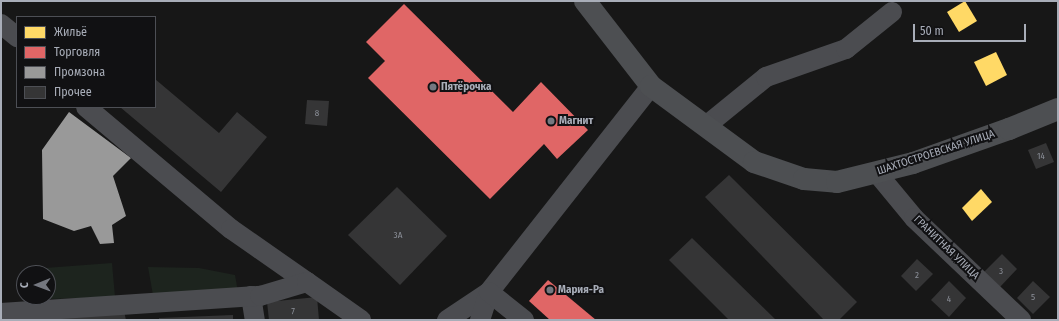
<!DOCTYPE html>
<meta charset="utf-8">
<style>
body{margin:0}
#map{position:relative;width:1059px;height:321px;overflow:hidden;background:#171717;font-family:"Fira Sans Condensed",sans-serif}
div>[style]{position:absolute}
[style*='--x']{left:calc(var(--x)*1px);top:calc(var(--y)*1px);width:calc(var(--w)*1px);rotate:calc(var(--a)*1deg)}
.green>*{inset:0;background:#1d241e}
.homes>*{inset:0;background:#ffd966}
.shops>*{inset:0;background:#e06666}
.industry>*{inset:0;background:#999}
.building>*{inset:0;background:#353536}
.minor>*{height:20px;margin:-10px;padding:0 10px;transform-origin:10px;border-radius:10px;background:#4b4c50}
.major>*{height:22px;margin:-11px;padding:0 11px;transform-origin:11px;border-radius:11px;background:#4d4f52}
.dots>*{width:11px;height:11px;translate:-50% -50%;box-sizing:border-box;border:2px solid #111113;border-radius:50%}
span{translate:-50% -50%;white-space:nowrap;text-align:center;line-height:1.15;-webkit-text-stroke:4px #111113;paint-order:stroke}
.number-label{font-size:9px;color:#8b8f98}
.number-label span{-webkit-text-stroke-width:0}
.poi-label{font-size:11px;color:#a8adb8;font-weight:700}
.left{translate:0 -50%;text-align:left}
.street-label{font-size:11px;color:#a8adb8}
.frame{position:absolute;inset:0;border:2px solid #a8adb8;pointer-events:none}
.legend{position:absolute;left:16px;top:16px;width:140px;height:92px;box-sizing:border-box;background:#111113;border:1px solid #4d4f55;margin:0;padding:5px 7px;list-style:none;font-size:12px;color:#a8adb8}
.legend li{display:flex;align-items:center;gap:8px;height:20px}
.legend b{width:20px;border:1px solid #4d4f55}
.north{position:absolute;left:16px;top:265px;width:40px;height:40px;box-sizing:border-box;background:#111113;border:1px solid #4d4f55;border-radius:50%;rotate:269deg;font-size:11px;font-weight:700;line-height:16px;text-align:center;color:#a8adb8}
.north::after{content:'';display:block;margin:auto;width:14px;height:18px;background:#757880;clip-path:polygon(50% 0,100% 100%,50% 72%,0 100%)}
.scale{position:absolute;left:913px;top:24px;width:113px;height:18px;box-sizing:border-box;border:2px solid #a8adb8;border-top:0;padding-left:5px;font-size:12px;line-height:14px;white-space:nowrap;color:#a8adb8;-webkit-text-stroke:3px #111113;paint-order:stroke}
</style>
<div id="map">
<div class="green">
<div style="clip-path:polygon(112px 263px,115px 297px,46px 299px,48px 273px,45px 273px,45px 268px)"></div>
<div style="clip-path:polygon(148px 267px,199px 268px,235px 275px,238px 292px,153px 295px)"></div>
</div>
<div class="homes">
<div style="clip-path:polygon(965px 1px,977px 21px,959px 32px,947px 12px)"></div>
<div style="clip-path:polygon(996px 52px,1007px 75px,986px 86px,974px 62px)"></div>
<div style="clip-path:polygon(981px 189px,992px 202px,972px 221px,962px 208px)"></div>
</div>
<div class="shops">
<div style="clip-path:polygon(404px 4px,513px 112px,541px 82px,588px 130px,557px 159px,544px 144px,490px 199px,368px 78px,385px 61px,366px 42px)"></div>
<div style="clip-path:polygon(548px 280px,596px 320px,550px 320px,529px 301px)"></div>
</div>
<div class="industry">
<div style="clip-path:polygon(69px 112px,131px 158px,113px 176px,126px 216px,112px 225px,114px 243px,100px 244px,91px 226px,74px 231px,43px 219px,42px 150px)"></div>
</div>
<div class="building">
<div style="clip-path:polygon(155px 79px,219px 133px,237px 112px,267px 137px,221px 192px,120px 107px,155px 107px)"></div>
<div style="clip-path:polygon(307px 100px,329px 101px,327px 126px,305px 124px)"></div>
<div style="clip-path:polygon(1046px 143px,1054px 162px,1036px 169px,1028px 150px)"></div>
<div style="clip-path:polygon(729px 175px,857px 302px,839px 320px,824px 320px,705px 197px)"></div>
<div style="clip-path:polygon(397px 187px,447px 236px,400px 285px,348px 235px)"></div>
<div style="clip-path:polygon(692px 238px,776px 320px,729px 320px,669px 260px)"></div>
<div style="clip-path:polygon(1002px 254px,1017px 269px,1000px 287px,984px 272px)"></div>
<div style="clip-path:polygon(917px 259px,933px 274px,916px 291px,901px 276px)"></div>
<div style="clip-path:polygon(949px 281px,966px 298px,949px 317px,931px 300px)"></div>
<div style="clip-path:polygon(1033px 281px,1050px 297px,1033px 314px,1017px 298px)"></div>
<div style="clip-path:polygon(317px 297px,319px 320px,269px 320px,267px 302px)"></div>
<div style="clip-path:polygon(124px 311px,126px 320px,43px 320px)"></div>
<div style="clip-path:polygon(233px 315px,233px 320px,159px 320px,159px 318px)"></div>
</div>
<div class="minor">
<div style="--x:1;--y:24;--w:21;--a:39"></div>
<div style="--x:86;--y:107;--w:189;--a:40.1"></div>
<div style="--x:231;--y:229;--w:93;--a:34.9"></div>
<div style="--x:707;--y:125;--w:76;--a:-39.1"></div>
<div style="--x:766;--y:77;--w:85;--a:-19.3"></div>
<div style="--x:846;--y:49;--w:59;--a:-38.8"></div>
<div style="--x:876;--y:172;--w:60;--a:50.4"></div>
<div style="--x:914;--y:218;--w:148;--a:43.6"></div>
<div style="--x:251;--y:296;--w:24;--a:81"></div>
<div style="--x:1;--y:313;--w:260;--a:-3.8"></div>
<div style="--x:260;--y:296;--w:49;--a:-16.6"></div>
<div style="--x:307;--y:282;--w:66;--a:35.1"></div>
<div style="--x:447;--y:320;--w:50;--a:-33.7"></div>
<div style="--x:489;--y:292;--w:262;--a:-51.8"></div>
<div style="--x:480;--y:320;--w:29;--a:-72"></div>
<div style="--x:489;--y:292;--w:45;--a:38.7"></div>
</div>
<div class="major">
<div style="--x:585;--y:1;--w:108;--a:52.2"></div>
<div style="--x:651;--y:86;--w:128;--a:36.4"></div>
<div style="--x:754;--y:162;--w:53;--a:18.8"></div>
<div style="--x:804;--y:179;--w:33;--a:5"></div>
<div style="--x:837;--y:182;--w:78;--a:-14"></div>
<div style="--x:913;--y:163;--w:102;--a:-19.5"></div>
<div style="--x:1009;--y:129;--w:53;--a:-22.2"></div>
</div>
<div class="dots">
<div style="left:433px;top:87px;background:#757880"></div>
<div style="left:551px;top:121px;background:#757880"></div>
<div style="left:550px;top:290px;background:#757880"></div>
</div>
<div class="number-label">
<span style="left:317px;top:113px">8</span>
<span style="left:1041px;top:156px">14</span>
<span style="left:398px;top:235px">3А</span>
<span style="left:1001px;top:271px">3</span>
<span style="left:917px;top:275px">2</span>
<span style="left:1033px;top:297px">5</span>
<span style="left:949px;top:299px">4</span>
<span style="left:293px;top:311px">7</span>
</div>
<div class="poi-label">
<span class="left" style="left:441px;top:87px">Пятёрочка</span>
<span class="left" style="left:559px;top:121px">Магнит</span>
<span class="left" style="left:558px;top:290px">Мария-Ра</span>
</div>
<div class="street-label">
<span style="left:936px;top:153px;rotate:-18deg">ШАХТОСТРОЕВСКАЯ УЛИЦА</span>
<span style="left:946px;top:248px;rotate:44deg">ГРАНИТНАЯ УЛИЦА</span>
</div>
<div class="frame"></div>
<ul class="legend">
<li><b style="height:11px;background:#ffd966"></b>Жильё</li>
<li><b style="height:11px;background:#e06666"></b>Торговля</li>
<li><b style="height:11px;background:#999"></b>Промзона</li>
<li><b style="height:11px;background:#353536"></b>Прочее</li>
</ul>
<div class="north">С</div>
<div class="scale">50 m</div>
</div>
